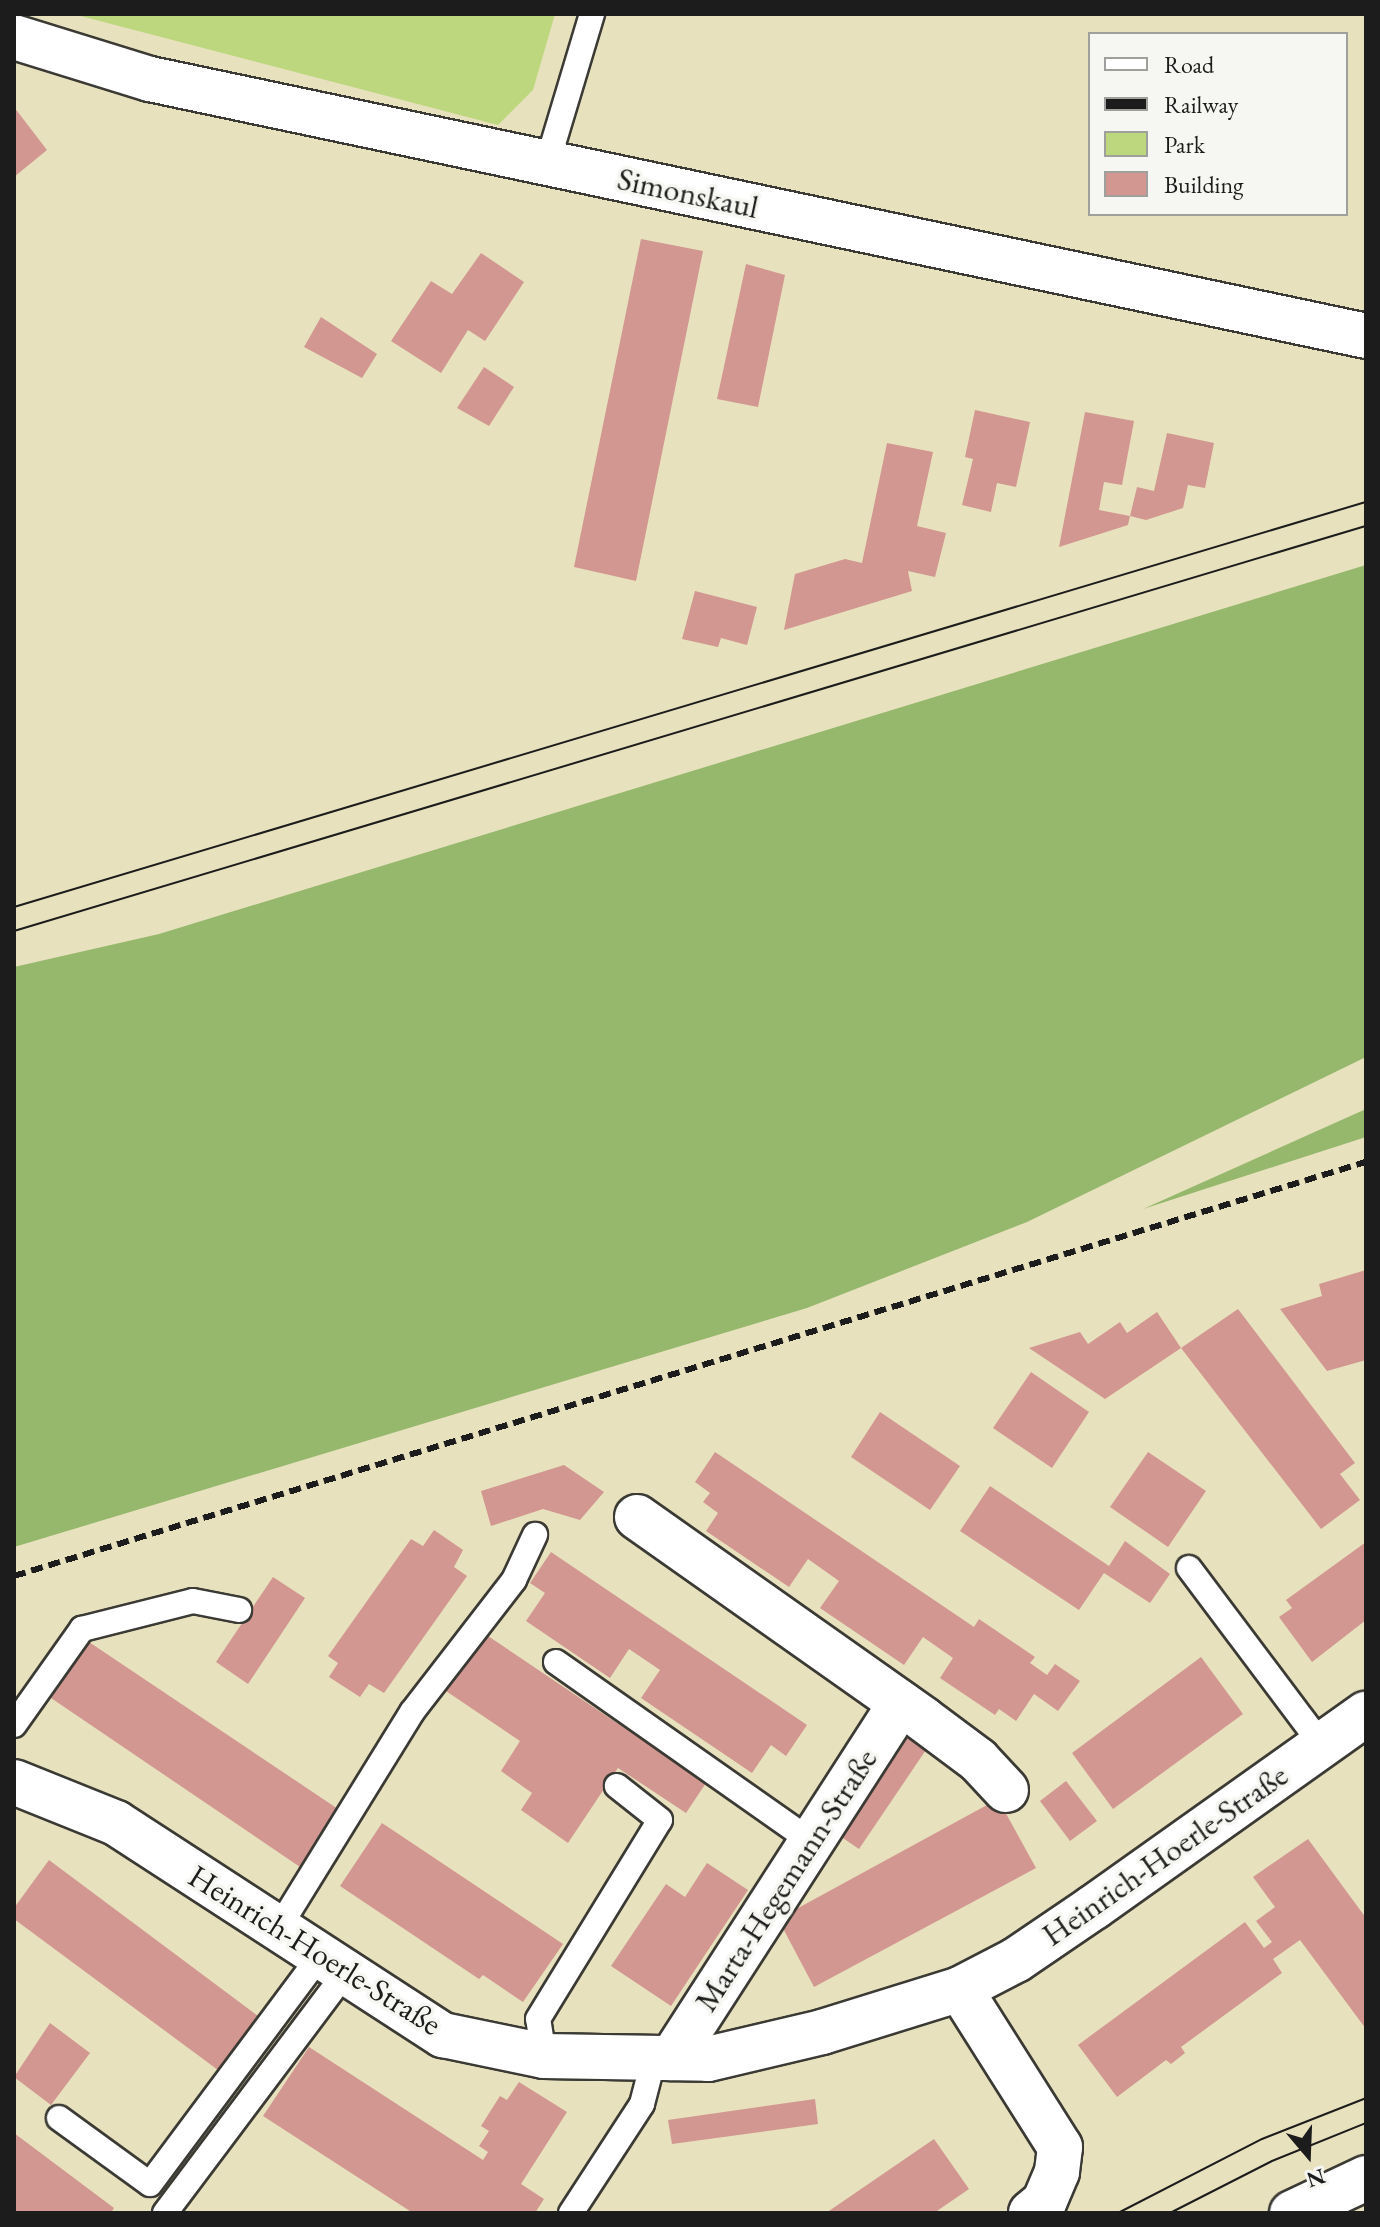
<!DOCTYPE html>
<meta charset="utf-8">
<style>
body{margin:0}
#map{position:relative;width:1380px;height:2227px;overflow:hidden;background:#e8e1be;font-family:"EB Garamond",serif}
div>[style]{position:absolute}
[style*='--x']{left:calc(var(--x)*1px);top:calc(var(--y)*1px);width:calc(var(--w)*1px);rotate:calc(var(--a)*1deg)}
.green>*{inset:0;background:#bcd77d}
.forest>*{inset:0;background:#95b86c}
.building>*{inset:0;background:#d19790}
.roads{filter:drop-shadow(2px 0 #3b3a34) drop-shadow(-2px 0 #3b3a34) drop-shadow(0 2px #3b3a34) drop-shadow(0 -2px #3b3a34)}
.service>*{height:24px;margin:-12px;padding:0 12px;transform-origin:12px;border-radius:12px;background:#fff}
.minor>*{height:44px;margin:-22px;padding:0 22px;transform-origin:22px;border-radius:22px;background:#fff}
.tertiary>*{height:44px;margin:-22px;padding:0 22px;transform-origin:22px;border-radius:22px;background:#fff}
.tram>*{height:2px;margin:-1px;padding:0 1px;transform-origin:1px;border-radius:1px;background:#1c1c1c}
.rail>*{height:6px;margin-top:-3px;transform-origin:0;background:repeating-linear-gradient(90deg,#1c1c1c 0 12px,transparent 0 18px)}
span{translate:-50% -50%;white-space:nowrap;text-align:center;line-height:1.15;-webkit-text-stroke:7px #f6f6f2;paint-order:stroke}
.street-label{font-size:32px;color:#1c1c1c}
.frame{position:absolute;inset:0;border:16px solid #1c1c1c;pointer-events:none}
.legend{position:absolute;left:1088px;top:32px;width:260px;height:184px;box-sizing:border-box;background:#f6f6f2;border:2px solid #9f9f9c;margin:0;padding:10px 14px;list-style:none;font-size:24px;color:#1c1c1c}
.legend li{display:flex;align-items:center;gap:16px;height:40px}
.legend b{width:40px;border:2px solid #9f9f9c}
.north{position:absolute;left:1268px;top:2115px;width:80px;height:80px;-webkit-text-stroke:6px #f6f6f2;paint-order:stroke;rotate:161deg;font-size:22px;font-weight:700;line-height:32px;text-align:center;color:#1c1c1c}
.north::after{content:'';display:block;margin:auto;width:28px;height:36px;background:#1c1c1c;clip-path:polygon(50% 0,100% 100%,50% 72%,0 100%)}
</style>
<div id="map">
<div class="green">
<div style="clip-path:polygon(73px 14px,555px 14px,533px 90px,498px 125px)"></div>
</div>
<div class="forest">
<div style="clip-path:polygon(1366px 565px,1366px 1057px,1027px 1222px,807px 1308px,14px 1547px,14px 967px,159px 934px)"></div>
<div style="clip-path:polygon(1366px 1109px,1366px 1137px,1143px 1209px)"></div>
</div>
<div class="building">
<div style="clip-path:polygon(14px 107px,47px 150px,14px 177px)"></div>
<div style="clip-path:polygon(641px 239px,703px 251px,636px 581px,574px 567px)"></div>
<div style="clip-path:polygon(481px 253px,524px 282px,485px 341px,468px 330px,441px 373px,391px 341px,431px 281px,452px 294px)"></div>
<div style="clip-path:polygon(746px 264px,785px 275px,758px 407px,717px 399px)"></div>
<div style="clip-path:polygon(321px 317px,377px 354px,362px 378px,304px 347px)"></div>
<div style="clip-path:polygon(484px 367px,514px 387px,489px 426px,457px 408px)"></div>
<div style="clip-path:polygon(975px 410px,1030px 422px,1016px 487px,997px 483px,991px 512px,962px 505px,973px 459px,965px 457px)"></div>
<div style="clip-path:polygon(1085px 412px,1134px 421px,1122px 485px,1104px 482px,1099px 510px,1130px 516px,1128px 525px,1059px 547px)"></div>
<div style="clip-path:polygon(1167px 433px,1214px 443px,1205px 488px,1188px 485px,1183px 508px,1146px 520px,1130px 516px,1137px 487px,1154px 491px)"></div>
<div style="clip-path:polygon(887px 443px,933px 452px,917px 526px,946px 533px,935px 577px,908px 571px,912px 591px,784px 630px,795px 574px,845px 559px,862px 563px)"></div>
<div style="clip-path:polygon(695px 591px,757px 607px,747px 645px,721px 638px,718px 647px,682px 639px)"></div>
<div style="clip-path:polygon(1366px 1270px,1366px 1360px,1327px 1371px,1280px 1309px,1322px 1296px,1319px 1284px)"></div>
<div style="clip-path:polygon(1238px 1309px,1355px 1463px,1340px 1474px,1360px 1500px,1321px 1529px,1181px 1348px)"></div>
<div style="clip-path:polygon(1157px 1312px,1181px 1348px,1105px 1399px,1029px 1348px,1080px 1332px,1088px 1344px,1120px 1322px,1127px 1333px)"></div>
<div style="clip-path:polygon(1031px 1372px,1089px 1412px,1052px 1468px,993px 1428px)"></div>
<div style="clip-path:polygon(880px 1412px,960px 1466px,930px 1510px,851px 1457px)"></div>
<div style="clip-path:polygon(715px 1452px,974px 1627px,979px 1619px,1035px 1657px,1030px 1663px,1047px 1675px,1055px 1664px,1080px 1681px,1058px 1711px,1034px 1694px,1016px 1721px,999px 1709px,995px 1715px,940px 1678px,953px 1658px,923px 1637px,904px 1665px,820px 1608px,839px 1581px,808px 1559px,789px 1587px,706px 1531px,718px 1513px,703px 1502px,710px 1493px,695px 1482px)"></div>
<div style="clip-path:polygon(1148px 1452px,1206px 1491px,1168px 1547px,1110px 1507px)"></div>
<div style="clip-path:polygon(564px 1465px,604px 1492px,580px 1520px,543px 1509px,491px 1526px,481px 1491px)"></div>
<div style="clip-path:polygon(990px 1486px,1109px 1566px,1125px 1541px,1170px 1574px,1150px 1603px,1104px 1573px,1079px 1610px,960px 1531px)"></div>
<div style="clip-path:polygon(434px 1530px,463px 1550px,454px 1567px,467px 1576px,384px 1693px,369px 1684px,360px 1697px,329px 1677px,338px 1663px,328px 1656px,411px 1539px,423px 1546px)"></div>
<div style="clip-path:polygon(1366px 1542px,1366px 1620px,1312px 1662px,1279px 1617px,1292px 1608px,1286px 1600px)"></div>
<div style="clip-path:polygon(551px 1552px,807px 1725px,786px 1756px,771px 1745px,752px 1773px,641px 1698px,660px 1670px,629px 1649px,610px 1678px,526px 1621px,545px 1593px,530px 1583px)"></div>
<div style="clip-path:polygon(273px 1577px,305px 1598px,248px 1684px,216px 1662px)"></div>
<div style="clip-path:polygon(485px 1634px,706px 1783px,686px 1813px,618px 1768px,568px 1843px,521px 1810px,532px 1793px,501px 1771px,520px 1741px,443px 1689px)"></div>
<div style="clip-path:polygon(89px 1642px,341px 1811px,303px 1869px,51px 1698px)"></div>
<div style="clip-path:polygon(1201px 1657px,1243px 1714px,1113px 1809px,1072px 1753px)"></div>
<div style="clip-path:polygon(906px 1723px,932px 1741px,859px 1849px,834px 1832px)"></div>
<div style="clip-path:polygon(1066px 1781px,1097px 1821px,1070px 1841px,1040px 1801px)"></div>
<div style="clip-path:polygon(998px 1799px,1036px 1868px,814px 1987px,778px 1919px)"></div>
<div style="clip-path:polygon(382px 1823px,563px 1944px,523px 2002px,483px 1975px,479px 1979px,340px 1886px)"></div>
<div style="clip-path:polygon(1308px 1839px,1366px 1918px,1366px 2029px,1300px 1940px,1273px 1959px,1282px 1973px,1181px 2047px,1185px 2053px,1171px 2064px,1166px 2060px,1117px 2097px,1078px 2045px,1245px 1922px,1264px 1948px,1272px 1942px,1256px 1921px,1275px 1907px,1253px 1877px)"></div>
<div style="clip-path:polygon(49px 1860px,262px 2019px,222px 2073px,14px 1919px,14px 1908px)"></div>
<div style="clip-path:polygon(707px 1863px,748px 1890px,671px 2006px,611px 1966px,666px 1884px,685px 1897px)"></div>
<div style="clip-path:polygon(50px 2023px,90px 2053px,51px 2105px,14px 2077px)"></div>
<div style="clip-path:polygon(309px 2047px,483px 2160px,488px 2152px,479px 2146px,489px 2131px,481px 2126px,500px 2096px,507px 2100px,519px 2082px,567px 2112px,521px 2184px,544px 2199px,535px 2213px,413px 2213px,263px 2116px)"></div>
<div style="clip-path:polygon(815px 2099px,818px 2124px,672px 2144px,668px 2120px)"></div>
<div style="clip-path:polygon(14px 2133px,114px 2208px,111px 2213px,14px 2213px)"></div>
<div style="clip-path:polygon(934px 2139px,969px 2189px,934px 2213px,826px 2213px)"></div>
</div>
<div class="roads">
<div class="service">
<div style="--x:547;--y:164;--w:157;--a:-73.3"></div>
<div style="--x:1189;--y:1568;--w:220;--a:53.1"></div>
<div style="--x:556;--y:1662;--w:312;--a:35.1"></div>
<div style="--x:14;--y:1725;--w:118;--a:-54.7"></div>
<div style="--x:82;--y:1629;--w:114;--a:-14.2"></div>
<div style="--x:193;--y:1601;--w:47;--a:11.1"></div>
<div style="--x:278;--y:1929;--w:255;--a:-58.3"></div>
<div style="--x:412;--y:1712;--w:167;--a:-52.3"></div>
<div style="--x:514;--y:1580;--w:50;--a:-65"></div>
<div style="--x:544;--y:2056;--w:37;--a:-99"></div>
<div style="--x:538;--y:2019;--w:233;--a:-58.5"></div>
<div style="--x:660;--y:1820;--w:55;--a:-141.7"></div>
<div style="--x:59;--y:2118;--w:112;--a:36"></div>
<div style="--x:150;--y:2184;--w:283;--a:-53.3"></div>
<div style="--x:165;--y:2213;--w:300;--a:-53.1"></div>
<div style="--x:571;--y:2213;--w:130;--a:-56.9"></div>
<div style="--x:642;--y:2104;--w:48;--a:-75.4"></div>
</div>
<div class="minor">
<div style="--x:14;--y:37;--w:142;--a:17.2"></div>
<div style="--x:150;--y:79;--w:1243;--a:11.93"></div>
<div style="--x:637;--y:1517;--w:350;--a:35.2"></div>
<div style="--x:923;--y:1719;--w:69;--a:36.7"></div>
<div style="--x:978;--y:1760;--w:41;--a:47"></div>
<div style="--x:14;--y:1782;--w:110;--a:21.9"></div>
<div style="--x:116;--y:1823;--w:390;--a:33"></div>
<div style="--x:443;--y:2035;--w:103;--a:11.7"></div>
<div style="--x:544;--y:2056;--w:164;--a:1"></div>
<div style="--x:708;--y:2059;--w:117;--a:-13.3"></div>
<div style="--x:822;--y:2032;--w:145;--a:-17.3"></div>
<div style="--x:960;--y:1989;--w:63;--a:-27.4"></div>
<div style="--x:1016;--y:1960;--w:94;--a:-34.2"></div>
<div style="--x:1094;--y:1907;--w:334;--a:-35.4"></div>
<div style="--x:960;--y:1989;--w:187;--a:57.7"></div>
<div style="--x:1060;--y:2147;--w:25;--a:97"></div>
<div style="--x:1057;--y:2172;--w:33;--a:113"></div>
<div style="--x:1044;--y:2202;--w:17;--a:140"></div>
<div style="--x:672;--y:2058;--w:422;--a:-57.2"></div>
</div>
<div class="tertiary">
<div style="--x:1292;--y:2213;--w:82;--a:-25.3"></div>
</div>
</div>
<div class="tram">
<div style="--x:14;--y:907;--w:1411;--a:-16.68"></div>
<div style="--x:14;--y:931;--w:1411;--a:-16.68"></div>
<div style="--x:1118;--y:2213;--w:162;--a:-27.2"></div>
<div style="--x:1262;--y:2139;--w:112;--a:-21.5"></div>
<div style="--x:1170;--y:2213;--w:114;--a:-27"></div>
<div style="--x:1272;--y:2161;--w:101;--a:-22"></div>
</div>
<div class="rail">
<div style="--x:14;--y:1576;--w:1414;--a:-17.03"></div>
</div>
<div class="street-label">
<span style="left:688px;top:193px;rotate:12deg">Simonskaul</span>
<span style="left:1165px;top:1855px;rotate:-35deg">Heinrich-Hoerle-Straße</span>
<span style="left:786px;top:1880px;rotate:-57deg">Marta-Hegemann-Straße</span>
<span style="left:315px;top:1950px;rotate:32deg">Heinrich-Hoerle-Straße</span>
</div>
<div class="frame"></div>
<ul class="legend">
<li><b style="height:10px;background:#fff"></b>Road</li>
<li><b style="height:10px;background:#1c1c1c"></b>Railway</li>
<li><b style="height:22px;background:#bcd77d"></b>Park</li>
<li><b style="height:22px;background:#d19790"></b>Building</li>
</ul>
<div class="north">N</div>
</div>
